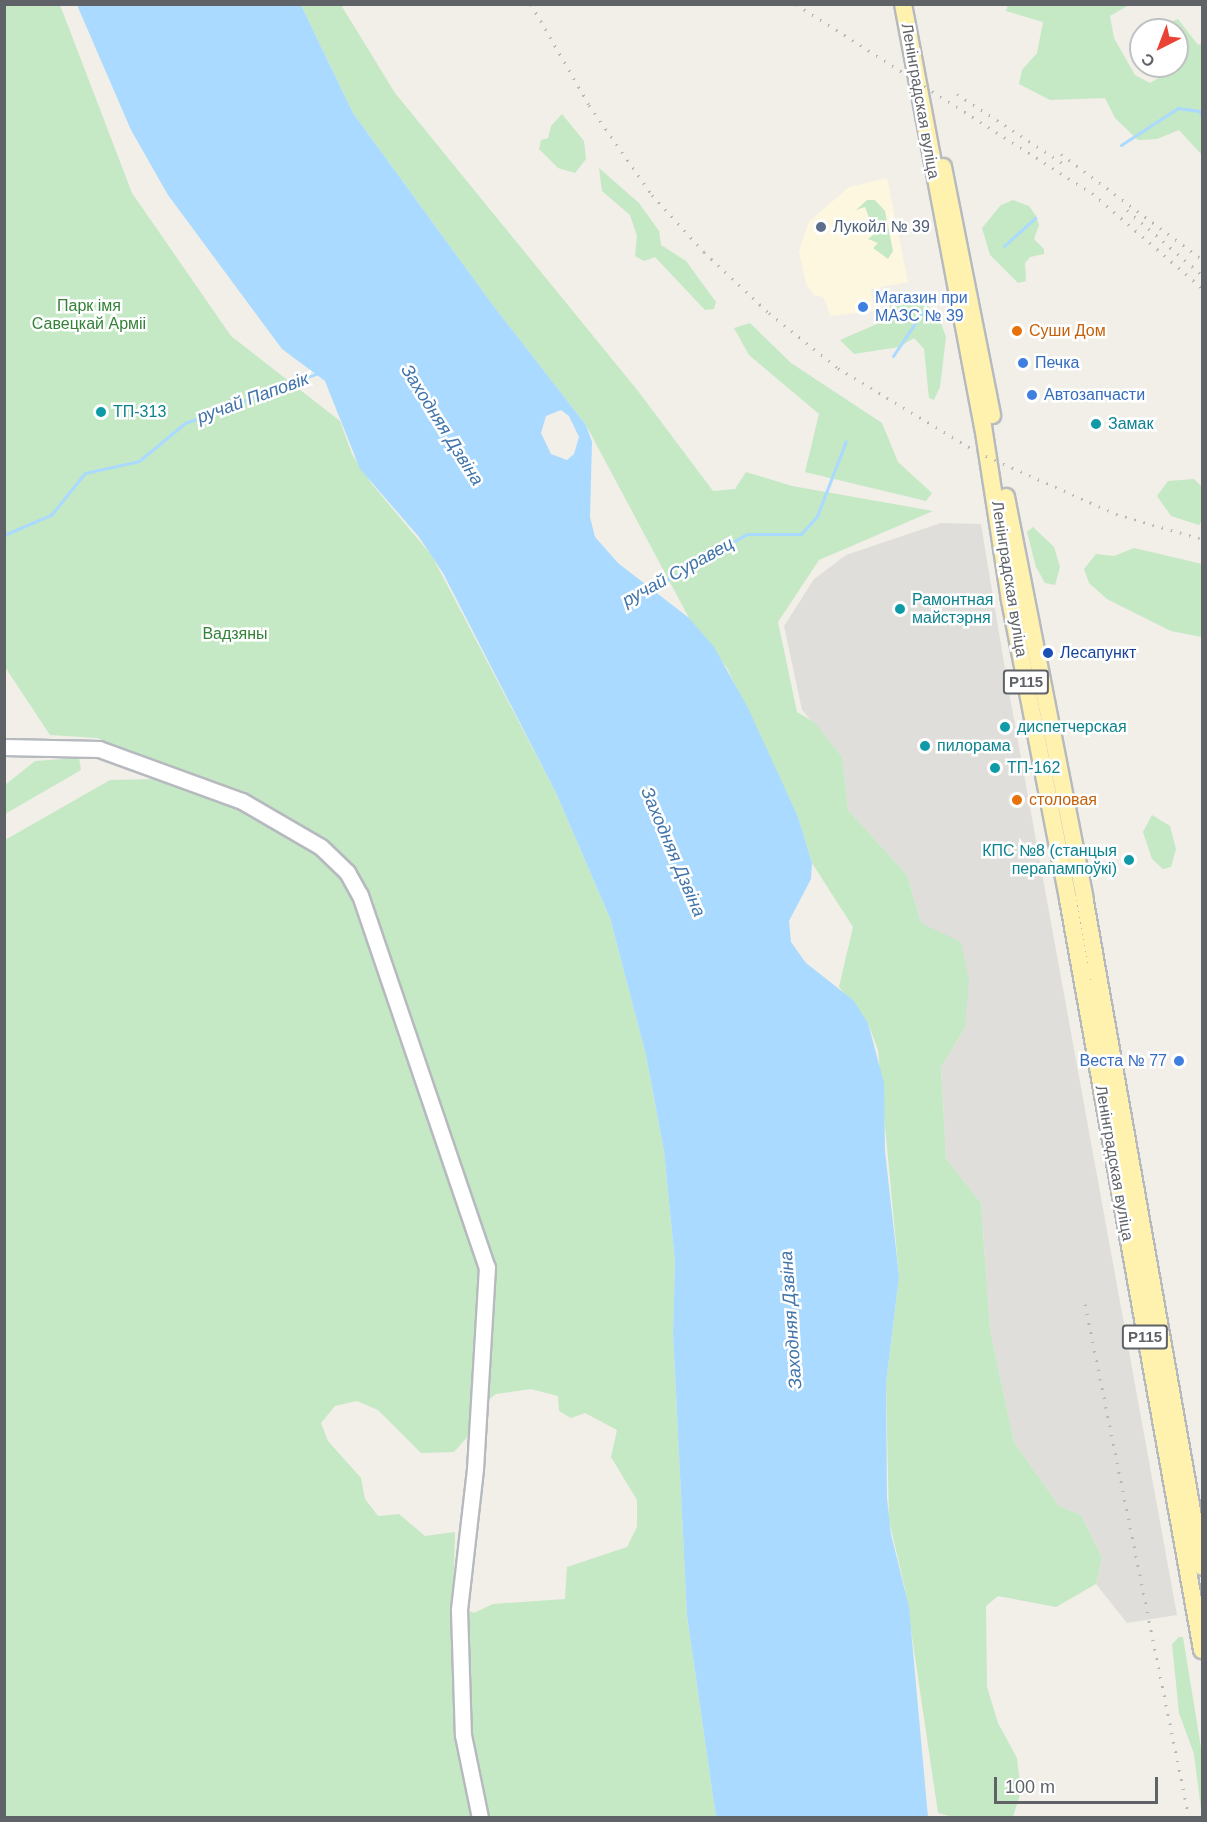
<!DOCTYPE html>
<meta charset="utf-8">
<style>
body{margin:0}
#map{position:relative;width:1207px;height:1822px;overflow:hidden;background:#f1efe8;font-family:Arial,sans-serif}
div>[style]{position:absolute}
[style*='--x']{left:calc(var(--x)*1px);top:calc(var(--y)*1px);width:calc(var(--w)*1px);rotate:calc(var(--a)*1deg)}
.commercial>*{inset:0;background:#fef7e0}
.industrial>*{inset:0;background:#e0deda}
.green>*{inset:0;background:#c5e8c5}
.water>*{inset:0;background:#aadaff}
.stream>*{height:3px;margin:-1.5px;padding:0 1.5px;transform-origin:1.5px;border-radius:1.5px;background:#aadaff}
.roads{filter:drop-shadow(2px 0 #b6babf) drop-shadow(-2px 0 #b6babf) drop-shadow(0 2px #b6babf) drop-shadow(0 -2px #b6babf)}
.secondary>*{height:15px;margin:-7.5px;padding:0 7.5px;transform-origin:7.5px;border-radius:7.5px;background:#fff}
.primary>*{height:16px;margin:-8px;padding:0 8px;transform-origin:8px;border-radius:8px;background:#fff2af}
.rail>*{height:3px;margin-top:-1.5px;transform-origin:0;background:repeating-linear-gradient(90deg,#b6b7b8 0 1.5px,transparent 0 9.5px)}
.dots>*{width:16px;height:16px;translate:-50% -50%;box-sizing:border-box;border:3px solid #fff;border-radius:50%}
span{translate:-50% -50%;white-space:nowrap;text-align:center;line-height:1.15;-webkit-text-stroke:5px #fff;paint-order:stroke}
.shield-label span{padding:2px 4px;background:#fff;border:2px solid;border-radius:4px;-webkit-text-stroke-width:0}
.shield-label{font-size:15px;color:#5f6368;font-weight:700}
.street-label{font-size:16px;color:#5f6368}
.service-label{font-size:16px;color:#4e5e75}
.left{translate:0 -50%;text-align:left}
.shop-label{font-size:16px;color:#366cbe}
.right{translate:-100% -50%;text-align:right}
.park-label{font-size:16px;color:#348238}
.food-label{font-size:16px;color:#c56008}
.culture-label{font-size:16px;color:#0d838f}
.transit-label{font-size:16px;color:#164399}
.water-label{font-size:18px;color:#4174aa;font-style:italic}
.frame{position:absolute;inset:0;border:6px solid #5f6368;pointer-events:none}
.north{position:absolute;left:1129px;top:18px;width:60px;height:60px;box-sizing:border-box;background:#fff;border:2px solid #bfc1c3;border-radius:50%;rotate:222deg;font-size:16px;font-weight:700;line-height:24px;text-align:center;color:#5f6368}
.north::after{content:'';display:block;margin:auto;width:21px;height:27px;background:#ea4335;clip-path:polygon(50% 0,100% 100%,50% 72%,0 100%)}
.scale{position:absolute;left:994px;top:1777px;width:164px;height:27px;box-sizing:border-box;border:3px solid #5f6368;border-top:0;padding-left:8px;font-size:18px;line-height:21px;white-space:nowrap;color:#5f6368;-webkit-text-stroke:4px #fff;paint-order:stroke}
</style>
<div id="map">
<div class="commercial">
<div style="clip-path:polygon(887px 178px,908px 282px,871px 289px,874px 311px,831px 316px,823px 297px,814px 295px,806px 284px,799px 251px,809px 222px,849px 187px)"></div>
</div>
<div class="industrial">
<div style="clip-path:polygon(941px 523px,981px 524px,1007px 681px,1177px 1615px,1127px 1623px,1096px 1584px,1102px 1557px,1081px 1515px,1059px 1506px,1014px 1442px,990px 1330px,981px 1203px,946px 1159px,941px 1067px,965px 1028px,921px 923px,907px 875px,848px 810px,842px 757px,802px 710px,784px 626px,814px 579px,846px 555px)"></div>
</div>
<div class="green">
<div style="clip-path:polygon(1008px 4px,1129px 5px,1110px 16px,1114px 38px,1135px 75px,1150px 83px,1165px 74px,1164px 66px,1177px 66px,1177px 30px,1161px 30px,1162px 26px,1178px 19px,1198px 45px,1202px 43px,1202px 155px,1179px 130px,1157px 139px,1138px 140px,1115px 118px,1105px 98px,1050px 100px,1019px 84px,1022px 70px,1037px 53px,1043px 22px,1006px 11px)"></div>
<div style="clip-path:polygon(evenodd,4px 5px,60px 5px,132px 193px,231px 336px,340px 421px,352px 454px,371px 483px,432px 556px,557px 795px,610px 918px,646px 1055px,664px 1151px,675px 1262px,673px 1333px,687px 1616px,716px 1817px,5px 1817px,5px 840px,110px 780px,203px 778px,97px 738px,50px 735px,5px 667px,4px 5px,531px 1389px,558px 1396px,559px 1411px,571px 1418px,585px 1413px,617px 1430px,611px 1457px,637px 1500px,637px 1527px,627px 1547px,567px 1567px,565px 1599px,493px 1604px,474px 1613px,453px 1603px,455px 1532px,425px 1536px,399px 1514px,378px 1516px,365px 1499px,361px 1478px,328px 1441px,321px 1423px,335px 1406px,357px 1401px,378px 1410px,421px 1453px,454px 1452px,470px 1434px,474px 1410px,496px 1394px,531px 1389px)"></div>
<div style="clip-path:polygon(301px 5px,341px 5px,395px 93px,638px 391px,713px 491px,735px 489px,746px 472px,792px 486px,933px 511px,819px 560px,778px 622px,797px 712px,814px 722px,842px 757px,848px 810px,907px 875px,921px 923px,961px 942px,969px 979px,965px 1028px,941px 1067px,946px 1159px,981px 1203px,990px 1330px,1014px 1442px,1059px 1506px,1081px 1515px,1102px 1557px,1096px 1584px,1056px 1607px,998px 1596px,986px 1606px,987px 1687px,998px 1723px,1017px 1758px,1021px 1791px,1013px 1817px,953px 1817px,938px 1813px,905px 1589px,889px 1520px,886px 1384px,899px 1276px,878px 1050px,868px 1023px,839px 987px,853px 927px,812px 863px,798px 817px,727px 668px,689px 618px,586px 425px,492px 304px,353px 113px)"></div>
<div style="clip-path:polygon(562px 114px,584px 141px,586px 159px,575px 173px,558px 168px,539px 149px,541px 140px,548px 138px,551px 126px)"></div>
<div style="clip-path:polygon(599px 168px,639px 203px,659px 231px,661px 245px,686px 261px,716px 302px,714px 309px,705px 310px,655px 257px,644px 261px,635px 256px,637px 236px,630px 215px,602px 191px)"></div>
<div style="clip-path:polygon(867px 200px,875px 200px,885px 211px,893px 251px,888px 259px,873px 248px,878px 243px,868px 239px,873px 235px,867px 228px,861px 228px,869px 218px,865px 207px,856px 210px)"></div>
<div style="clip-path:polygon(1013px 200px,1029px 206px,1036px 216px,1039px 225px,1034px 239px,1044px 249px,1044px 254px,1030px 257px,1025px 263px,1026px 281px,1018px 283px,990px 255px,982px 228px,1001px 205px)"></div>
<div style="clip-path:polygon(911px 299px,923px 302px,938px 315px,946px 337px,940px 387px,934px 400px,929px 398px,924px 349px,914px 338px,899px 347px,854px 354px,840px 340px,877px 324px,893px 301px)"></div>
<div style="clip-path:polygon(750px 323px,791px 363px,882px 423px,898px 462px,932px 493px,926px 501px,805px 472px,819px 414px,749px 355px,734px 328px)"></div>
<div style="clip-path:polygon(1194px 479px,1202px 487px,1202px 521px,1199px 525px,1171px 516px,1157px 496px,1168px 481px)"></div>
<div style="clip-path:polygon(1033px 527px,1054px 547px,1060px 567px,1055px 585px,1045px 583px,1036px 567px,1027px 532px)"></div>
<div style="clip-path:polygon(1134px 548px,1202px 564px,1202px 637px,1171px 631px,1107px 599px,1089px 583px,1084px 569px,1096px 554px,1114px 556px)"></div>
<div style="clip-path:polygon(79px 758px,81px 770px,5px 814px,5px 785px,35px 761px)"></div>
<div style="clip-path:polygon(1152px 815px,1170px 826px,1176px 849px,1171px 867px,1163px 869px,1152px 859px,1143px 832px)"></div>
<div style="clip-path:polygon(1179px 1637px,1183px 1637px,1202px 1754px,1202px 1817px,1194px 1754px,1179px 1713px,1172px 1644px)"></div>
</div>
<div class="water">
<div style="clip-path:polygon(evenodd,77px 5px,301px 5px,353px 113px,492px 304px,586px 425px,592px 442px,590px 517px,595px 537px,618px 563px,689px 618px,714px 647px,748px 708px,798px 817px,812px 863px,811px 879px,789px 921px,791px 942px,806px 963px,853px 1000px,868px 1023px,884px 1083px,885px 1151px,899px 1276px,886px 1384px,887px 1498px,891px 1534px,909px 1607px,928px 1817px,716px 1817px,687px 1616px,673px 1333px,675px 1262px,664px 1151px,646px 1055px,610px 918px,557px 795px,443px 573px,419px 537px,360px 469px,325px 381px,282px 349px,168px 195px,131px 130px,77px 5px,561px 410px,569px 416px,579px 437px,574px 454px,567px 460px,551px 454px,541px 433px,546px 416px,561px 410px)"></div>
</div>
<div class="stream">
<div style="--x:1121;--y:145;--w:68;--a:-33"></div>
<div style="--x:1178;--y:108;--w:21;--a:8"></div>
<div style="--x:1199;--y:111;--w:6;--a:59"></div>
<div style="--x:1004;--y:246;--w:42;--a:-42.1"></div>
<div style="--x:893;--y:356;--w:55;--a:-56"></div>
<div style="--x:4;--y:535;--w:51;--a:-23.1"></div>
<div style="--x:51;--y:515;--w:54;--a:-51"></div>
<div style="--x:85;--y:473;--w:55;--a:-12.5"></div>
<div style="--x:139;--y:461;--w:60;--a:-39.6"></div>
<div style="--x:185;--y:423;--w:142;--a:-20.6"></div>
<div style="--x:653;--y:588;--w:108;--a:-29.9"></div>
<div style="--x:747;--y:534;--w:54;--a:0"></div>
<div style="--x:801;--y:534;--w:24;--a:-48"></div>
<div style="--x:817;--y:516;--w:80;--a:-68.9"></div>
</div>
<div class="roads">
<div class="secondary">
<div style="--x:4;--y:747;--w:95;--a:1.2"></div>
<div style="--x:99;--y:749;--w:152;--a:20"></div>
<div style="--x:242;--y:801;--w:91;--a:30.2"></div>
<div style="--x:321;--y:847;--w:36;--a:44"></div>
<div style="--x:347;--y:872;--w:26;--a:61"></div>
<div style="--x:360;--y:895;--w:393;--a:71.2"></div>
<div style="--x:487;--y:1267;--w:202;--a:93.4"></div>
<div style="--x:475;--y:1469;--w:142;--a:96.5"></div>
<div style="--x:459;--y:1610;--w:125;--a:88.2"></div>
<div style="--x:463;--y:1735;--w:85;--a:78.4"></div>
</div>
<div class="primary">
<div style="--x:903;--y:4;--w:430;--a:79.3"></div>
<div style="--x:983;--y:426;--w:176;--a:81.2"></div>
<div style="--x:1010;--y:600;--w:305;--a:79"></div>
<div style="--x:1068;--y:899;--w:763;--a:79.88"></div>
<div style="--x:943;--y:167;--w:253;--a:78.8"></div>
<div style="--x:1006;--y:497;--w:407;--a:78.9"></div>
<div style="--x:1084;--y:896;--w:681;--a:80.03"></div>
</div>
</div>
<div class="rail">
<div style="--x:531;--y:4;--w:116;--a:60.1"></div>
<div style="--x:589;--y:105;--w:110;--a:55"></div>
<div style="--x:652;--y:195;--w:77;--a:47.6"></div>
<div style="--x:704;--y:252;--w:89;--a:43.2"></div>
<div style="--x:769;--y:313;--w:88;--a:38.6"></div>
<div style="--x:838;--y:368;--w:162;--a:31.1"></div>
<div style="--x:977;--y:452;--w:152;--a:24"></div>
<div style="--x:1116;--y:514;--w:90;--a:16.2"></div>
<div style="--x:796;--y:4;--w:351;--a:32.6"></div>
<div style="--x:1092;--y:193;--w:145;--a:40.8"></div>
<div style="--x:957;--y:94;--w:131;--a:33.2"></div>
<div style="--x:1061;--y:154;--w:176;--a:36.7"></div>
<div style="--x:1127;--y:210;--w:99;--a:40.9"></div>
<div style="--x:1085;--y:1304;--w:524;--a:78.56"></div>
</div>
<div class="dots">
<div style="left:821px;top:227px;background:#5c6f8a"></div>
<div style="left:863px;top:307px;background:#3f7fe0"></div>
<div style="left:1017px;top:331px;background:#e8710a"></div>
<div style="left:1023px;top:363px;background:#3f7fe0"></div>
<div style="left:1032px;top:395px;background:#3f7fe0"></div>
<div style="left:101px;top:412px;background:#0f9aa8"></div>
<div style="left:1096px;top:424px;background:#0f9aa8"></div>
<div style="left:900px;top:609px;background:#0f9aa8"></div>
<div style="left:1048px;top:653px;background:#1a4fb4"></div>
<div style="left:1005px;top:727px;background:#0f9aa8"></div>
<div style="left:925px;top:746px;background:#0f9aa8"></div>
<div style="left:995px;top:768px;background:#0f9aa8"></div>
<div style="left:1017px;top:800px;background:#e8710a"></div>
<div style="left:1129px;top:860px;background:#0f9aa8"></div>
<div style="left:1179px;top:1061px;background:#3f7fe0"></div>
</div>
<div class="shield-label">
<span style="left:1026px;top:682px">Р115</span>
<span style="left:1145px;top:1337px">Р115</span>
</div>
<div class="street-label">
<span style="left:920px;top:101px;rotate:80deg">Ленінградская вуліца</span>
<span style="left:1009px;top:579px;rotate:81deg">Ленінградская вуліца</span>
<span style="left:1114px;top:1163px;rotate:80deg">Ленінградская вуліца</span>
</div>
<div class="service-label">
<span class="left" style="left:833px;top:227px">Лукойл № 39</span>
</div>
<div class="shop-label">
<span class="left" style="left:875px;top:307px">Магазин при<br>МАЗС № 39</span>
<span class="left" style="left:1035px;top:363px">Печка</span>
<span class="left" style="left:1044px;top:395px">Автозапчасти</span>
<span class="right" style="left:1167px;top:1061px">Веста № 77</span>
</div>
<div class="park-label">
<span style="left:89px;top:315px">Парк імя<br>Савецкай Арміі</span>
<span style="left:235px;top:634px">Вадзяны</span>
</div>
<div class="food-label">
<span class="left" style="left:1029px;top:331px">Суши Дом</span>
<span class="left" style="left:1029px;top:800px">столовая</span>
</div>
<div class="culture-label">
<span class="left" style="left:113px;top:412px">ТП-313</span>
<span class="left" style="left:1108px;top:424px">Замак</span>
<span class="left" style="left:912px;top:609px">Рамонтная<br>майстэрня</span>
<span class="left" style="left:1017px;top:727px">диспетчерская</span>
<span class="left" style="left:937px;top:746px">пилорама</span>
<span class="left" style="left:1007px;top:768px">ТП-162</span>
<span class="right" style="left:1117px;top:860px">КПС №8 (станцыя<br>перапампоўкі)</span>
</div>
<div class="transit-label">
<span class="left" style="left:1060px;top:653px">Лесапункт</span>
</div>
<div class="water-label">
<span style="left:253px;top:398px;rotate:-20deg">ручай Паповік</span>
<span style="left:442px;top:425px;rotate:58deg">Заходняя Дзвіна</span>
<span style="left:678px;top:572px;rotate:-29deg">ручай Суравец</span>
<span style="left:673px;top:852px;rotate:67deg">Заходняя Дзвіна</span>
<span style="left:791px;top:1320px;rotate:-94deg">Заходняя Дзвіна</span>
</div>
<div class="frame"></div>
<div class="north">С</div>
<div class="scale">100 m</div>
</div>
